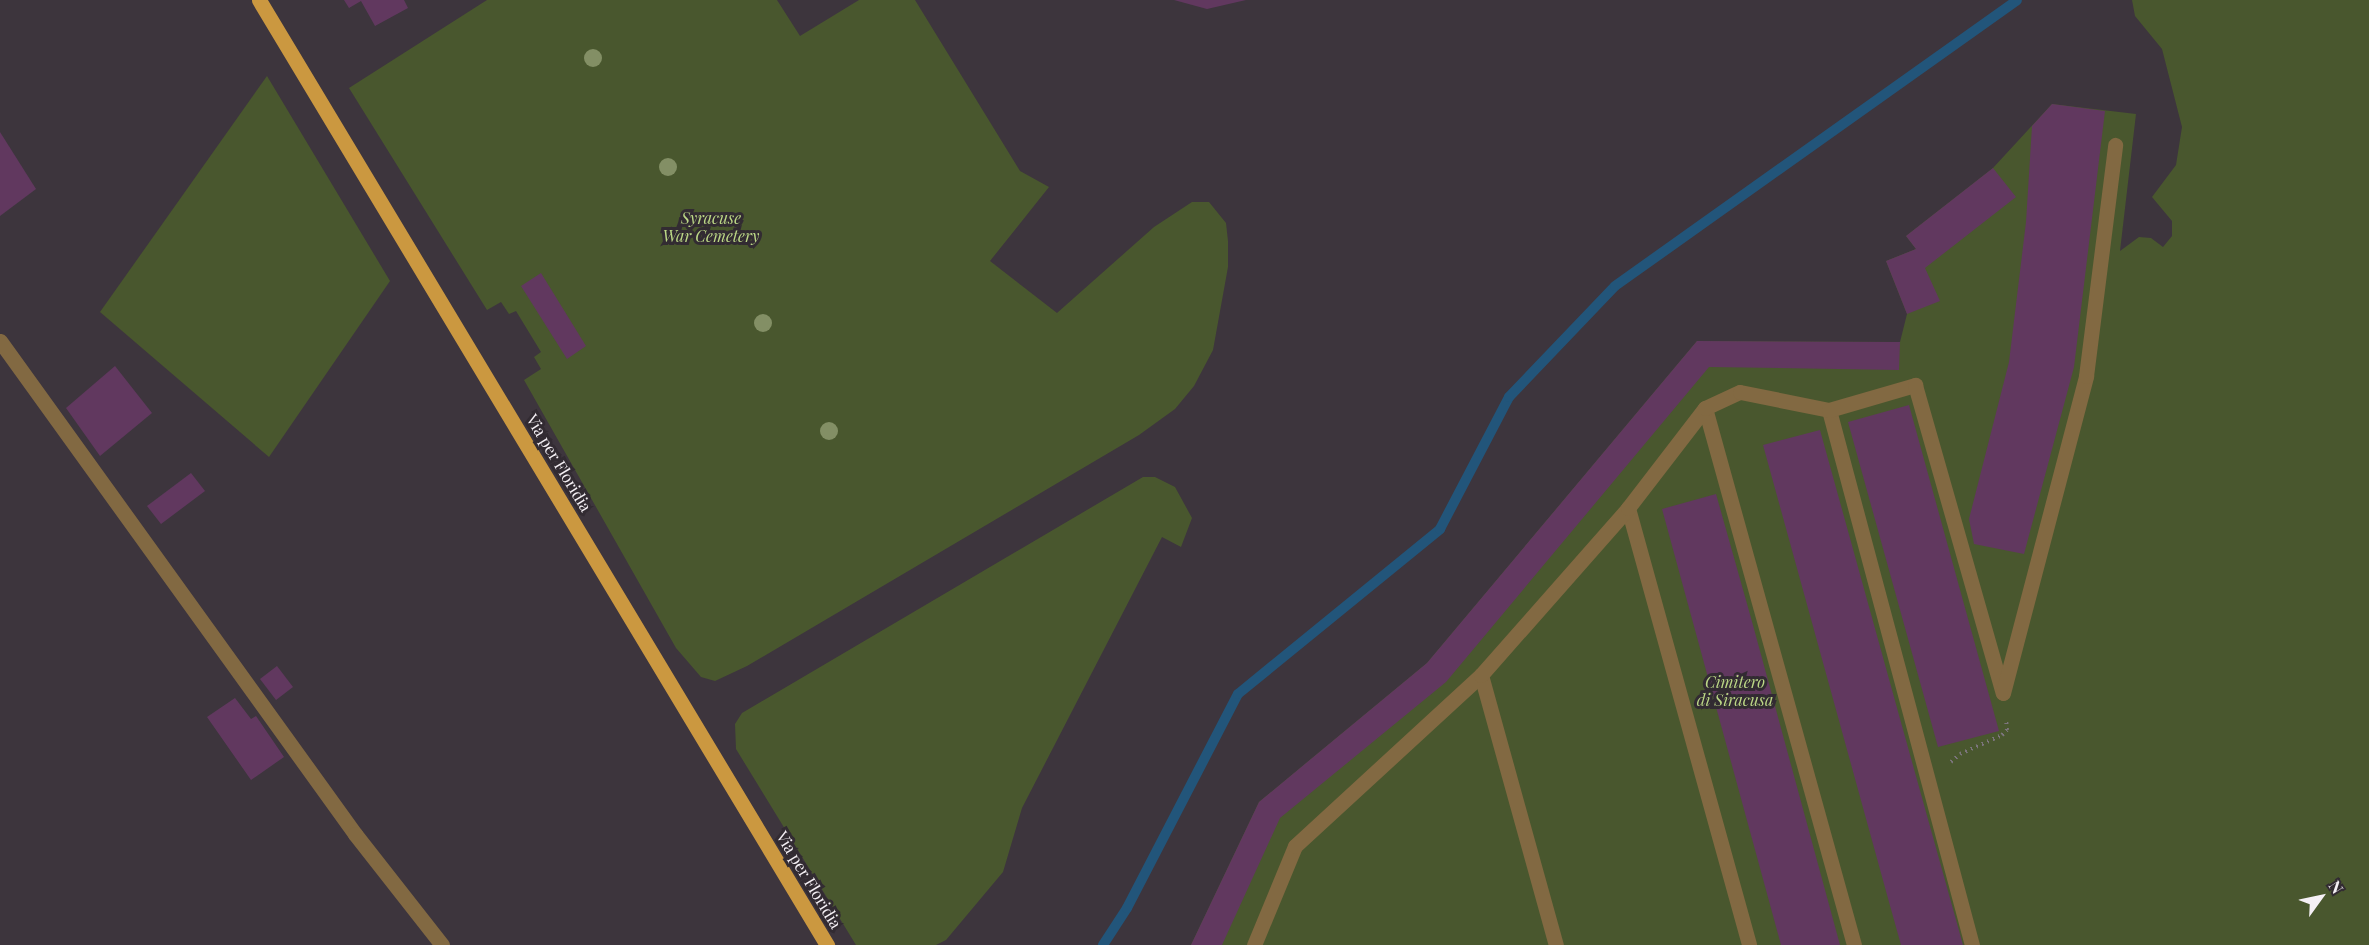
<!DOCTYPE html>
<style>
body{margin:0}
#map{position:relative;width:2369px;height:945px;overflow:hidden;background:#3d353d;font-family:"Playfair Display",serif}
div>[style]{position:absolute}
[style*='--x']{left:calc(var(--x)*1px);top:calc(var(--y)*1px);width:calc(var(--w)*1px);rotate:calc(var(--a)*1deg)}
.green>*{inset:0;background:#49572e}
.stream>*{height:10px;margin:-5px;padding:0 5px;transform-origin:5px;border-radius:5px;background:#22557a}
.building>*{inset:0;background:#61385f}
.path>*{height:4px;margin-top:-2px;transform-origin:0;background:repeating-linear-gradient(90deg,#7c757c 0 1.5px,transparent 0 6px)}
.minor>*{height:15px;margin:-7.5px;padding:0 7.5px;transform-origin:7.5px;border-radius:7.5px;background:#826942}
.major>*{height:15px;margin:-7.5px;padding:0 7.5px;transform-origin:7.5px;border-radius:7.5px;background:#cb9840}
.trees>*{width:18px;height:18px;margin:-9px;border-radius:50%;background:#838f65}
span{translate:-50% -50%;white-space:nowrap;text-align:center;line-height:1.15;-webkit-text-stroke:6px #322b32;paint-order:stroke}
.park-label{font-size:16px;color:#bcd886;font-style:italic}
.street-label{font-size:16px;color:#f5f0f5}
.north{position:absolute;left:2291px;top:867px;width:60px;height:60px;-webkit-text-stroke:4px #322b32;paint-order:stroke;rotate:57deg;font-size:16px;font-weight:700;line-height:24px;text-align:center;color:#f5f0f5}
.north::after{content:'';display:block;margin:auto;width:21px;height:27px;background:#f5f0f5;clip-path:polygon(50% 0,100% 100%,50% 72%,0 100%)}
</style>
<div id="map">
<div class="green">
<div style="clip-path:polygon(487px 0,777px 0,800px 36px,859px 0,915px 0,1020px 171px,1049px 187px,990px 261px,1057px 313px,1154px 227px,1192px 202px,1209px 202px,1226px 223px,1228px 241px,1228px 267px,1213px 350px,1194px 386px,1175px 409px,1139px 435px,747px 666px,715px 681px,701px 677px,676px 648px,524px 380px,541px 369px,534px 357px,541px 352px,516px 311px,509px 314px,501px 302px,487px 310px,349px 88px)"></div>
<div style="clip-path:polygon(2132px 0,2369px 0,2369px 945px,1191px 945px,1259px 802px,1427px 663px,1697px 341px,1900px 342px,1907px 314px,1886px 261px,1916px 249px,1906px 236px,1993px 168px,2052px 104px,2136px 114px,2120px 251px,2139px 237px,2151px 238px,2163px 247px,2172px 236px,2172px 221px,2152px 197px,2176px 165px,2182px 127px,2162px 49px,2135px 16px)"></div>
<div style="clip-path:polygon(267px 76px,390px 281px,269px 457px,100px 312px)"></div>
<div style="clip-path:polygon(1143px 477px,1155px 477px,1175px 487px,1192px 518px,1181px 547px,1162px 537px,1022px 808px,1003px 872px,946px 940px,936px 945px,856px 945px,736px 749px,735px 724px,742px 713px)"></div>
</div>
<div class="stream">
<div style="--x:1103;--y:945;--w:44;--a:-57"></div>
<div style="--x:1127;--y:908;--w:241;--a:-62.6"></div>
<div style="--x:1238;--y:694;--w:261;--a:-39.2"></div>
<div style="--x:1440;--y:529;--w:149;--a:-62.4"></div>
<div style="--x:1509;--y:397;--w:153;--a:-46.3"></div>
<div style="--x:1615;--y:286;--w:493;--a:-35.4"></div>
</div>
<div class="building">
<div style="clip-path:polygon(344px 0,404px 0,408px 8px,375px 26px,361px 1px,349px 8px)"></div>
<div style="clip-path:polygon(1174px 0,1246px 0,1207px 9px)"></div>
<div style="clip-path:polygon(2052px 104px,2105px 111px,2074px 367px,2024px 554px,1974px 544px,1969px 519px,2009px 362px,2026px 222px,2032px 126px)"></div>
<div style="clip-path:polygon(0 132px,36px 189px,0 216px)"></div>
<div style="clip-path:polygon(1993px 168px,2016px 197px,1925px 268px,1940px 301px,1907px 314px,1886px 261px,1916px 249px,1906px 236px)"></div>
<div style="clip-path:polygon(541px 273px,586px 346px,567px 359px,521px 286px)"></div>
<div style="clip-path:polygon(1697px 341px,1900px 342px,1899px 370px,1709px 367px,1446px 682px,1280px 818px,1222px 945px,1191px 945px,1259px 802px,1427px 663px)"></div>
<div style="clip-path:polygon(115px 366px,152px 413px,100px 456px,66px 408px)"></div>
<div style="clip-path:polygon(1909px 405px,1999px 731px,1938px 747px,1848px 422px)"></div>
<div style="clip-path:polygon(1820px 430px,1902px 726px,1963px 945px,1901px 945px,1889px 902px,1763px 445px)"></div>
<div style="clip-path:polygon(191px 473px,205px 491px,161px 524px,147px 506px)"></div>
<div style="clip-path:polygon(1716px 494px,1751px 618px,1840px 945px,1781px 945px,1662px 509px)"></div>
<div style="clip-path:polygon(277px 666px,293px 687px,276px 700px,260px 679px)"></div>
<div style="clip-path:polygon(235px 698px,251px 719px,256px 716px,284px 757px,251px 780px,207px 717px)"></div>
</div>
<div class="path">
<div style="--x:1951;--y:762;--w:12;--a:-42"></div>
<div style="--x:1960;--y:754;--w:46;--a:-24.3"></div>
<div style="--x:2002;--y:735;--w:7;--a:-45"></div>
<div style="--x:2007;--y:730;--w:11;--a:-95"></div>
</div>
<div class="minor">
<div style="--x:0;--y:341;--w:608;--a:54.24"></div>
<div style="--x:355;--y:834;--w:141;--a:51.9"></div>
<div style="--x:1705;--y:408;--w:557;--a:74.49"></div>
<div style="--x:1829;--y:410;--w:554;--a:75.04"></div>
<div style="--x:1628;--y:508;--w:453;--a:74.5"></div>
<div style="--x:1481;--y:675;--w:280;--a:74.5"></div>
<div style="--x:1254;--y:945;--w:107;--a:-67.5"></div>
<div style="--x:1295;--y:846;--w:253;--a:-42.6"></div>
<div style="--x:1481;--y:675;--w:222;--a:-48.6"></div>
<div style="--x:1628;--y:508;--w:126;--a:-52.4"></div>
<div style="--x:1705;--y:408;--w:38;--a:-25"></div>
<div style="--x:1740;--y:392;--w:91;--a:11.4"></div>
<div style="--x:1829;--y:410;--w:90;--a:-16.2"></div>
<div style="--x:1915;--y:385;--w:320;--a:74.1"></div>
<div style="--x:2003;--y:693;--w:328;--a:-75.3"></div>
<div style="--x:2086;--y:376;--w:233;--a:-82.8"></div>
</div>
<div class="major">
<div style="--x:259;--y:0;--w:1103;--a:58.99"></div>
</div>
<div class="trees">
<div style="left:593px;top:58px"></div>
<div style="left:668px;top:167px"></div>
<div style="left:763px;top:323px"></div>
<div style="left:829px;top:431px"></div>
</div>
<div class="park-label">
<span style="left:711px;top:227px">Syracuse<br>War Cemetery</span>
<span style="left:1735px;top:691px">Cimitero<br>di Siracusa</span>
</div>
<div class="street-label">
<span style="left:559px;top:463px;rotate:59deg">Via per Floridia</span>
<span style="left:809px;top:880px;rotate:59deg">Via per Floridia</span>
</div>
<div class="north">N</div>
</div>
